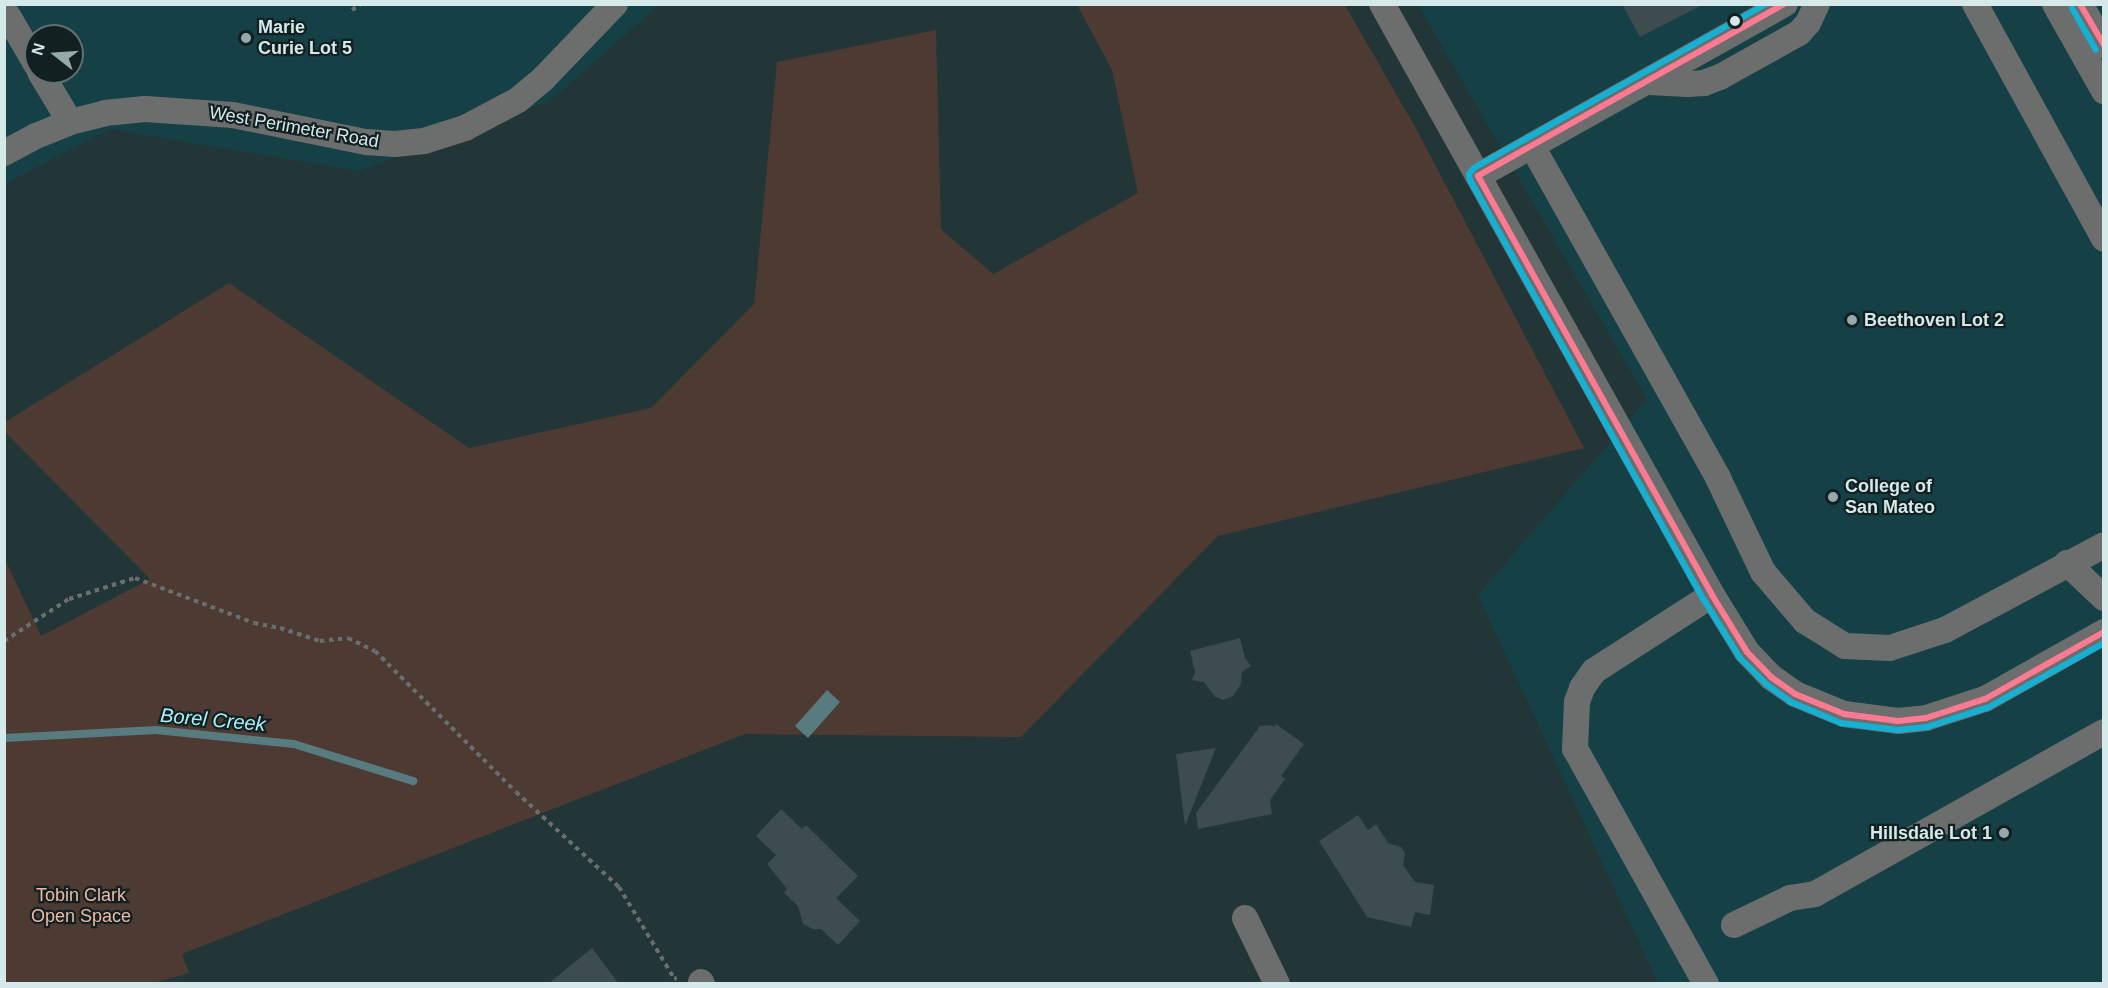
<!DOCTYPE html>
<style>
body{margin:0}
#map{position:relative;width:2108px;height:988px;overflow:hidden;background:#223537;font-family:Helvetica,sans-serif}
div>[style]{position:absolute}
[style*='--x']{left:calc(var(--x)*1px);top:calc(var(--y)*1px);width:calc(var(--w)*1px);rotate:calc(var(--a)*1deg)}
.built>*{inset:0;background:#154146}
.green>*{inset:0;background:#4c3a33}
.water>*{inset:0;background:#587b7f}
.stream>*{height:8px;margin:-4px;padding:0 4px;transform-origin:4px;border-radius:4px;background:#587b7f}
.building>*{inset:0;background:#3d4c4e}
.path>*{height:4px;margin-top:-2px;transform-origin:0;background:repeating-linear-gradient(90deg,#696f6e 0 4.5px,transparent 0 9px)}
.minor>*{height:26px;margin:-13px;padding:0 13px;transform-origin:13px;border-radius:13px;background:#6c6e6d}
.bus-1>*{height:6px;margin:-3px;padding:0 3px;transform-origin:3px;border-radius:3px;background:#fe7a93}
.bus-2>*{height:6px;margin:-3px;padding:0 3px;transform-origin:3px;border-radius:3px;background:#13b2d5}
.dots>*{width:16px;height:16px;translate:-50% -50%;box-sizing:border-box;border:3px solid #122022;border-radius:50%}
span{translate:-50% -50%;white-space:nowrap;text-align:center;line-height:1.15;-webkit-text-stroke:4.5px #122022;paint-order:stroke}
.poi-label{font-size:18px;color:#d5e8ea;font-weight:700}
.left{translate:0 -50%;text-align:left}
.right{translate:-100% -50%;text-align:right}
.street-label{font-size:18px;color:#d5e8ea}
.park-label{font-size:18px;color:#f0b8a3}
.water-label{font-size:20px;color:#a9f1f9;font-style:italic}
.frame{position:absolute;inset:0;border:6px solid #d5e8ea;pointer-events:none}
.north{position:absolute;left:24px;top:24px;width:60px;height:60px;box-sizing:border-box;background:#122022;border:2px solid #607072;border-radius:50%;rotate:287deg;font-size:16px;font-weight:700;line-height:24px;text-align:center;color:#d5e8ea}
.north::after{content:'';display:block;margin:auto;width:21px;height:27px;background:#96a9ab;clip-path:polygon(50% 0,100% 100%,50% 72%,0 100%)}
</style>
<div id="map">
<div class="built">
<div style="clip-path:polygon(evenodd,5px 5px,659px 5px,550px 101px,359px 171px,110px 129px,5px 184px,5px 5px,36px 36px,72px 36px,72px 72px,36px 72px,36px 36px)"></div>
<div style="clip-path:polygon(1418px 5px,2103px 5px,2103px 983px,1658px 983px,1478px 595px,1647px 399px)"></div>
</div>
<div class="green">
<div style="clip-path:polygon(1077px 5px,1345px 5px,1418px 132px,1584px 448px,1218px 536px,1021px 737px,745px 734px,182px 954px,189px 973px,155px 983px,5px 983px,4px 557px,41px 636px,150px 579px,5px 432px,5px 422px,229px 283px,469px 448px,651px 408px,754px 304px,777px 62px,936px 30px,941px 229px,993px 274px,1138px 193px,1112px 70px)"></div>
</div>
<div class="water">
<div style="clip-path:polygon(827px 690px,840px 702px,808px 738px,795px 726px)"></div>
</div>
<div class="stream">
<div style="--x:4;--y:738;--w:152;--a:-3"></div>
<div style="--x:156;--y:730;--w:139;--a:5.8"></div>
<div style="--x:294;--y:744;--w:125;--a:17.3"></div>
</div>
<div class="building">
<div style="clip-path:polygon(1622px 4px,1704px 4px,1640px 37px)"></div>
<div style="clip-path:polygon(1240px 638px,1245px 658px,1251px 666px,1242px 672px,1241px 684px,1233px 696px,1224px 700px,1215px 697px,1204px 682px,1192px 680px,1195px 672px,1190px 651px)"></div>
<div style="clip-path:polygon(1276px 724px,1304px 744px,1281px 776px,1285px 779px,1270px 800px,1272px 814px,1198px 829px,1196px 813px,1260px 726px,1271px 725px,1274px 727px)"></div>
<div style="clip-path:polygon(1216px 748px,1185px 826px,1176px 754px)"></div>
<div style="clip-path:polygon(781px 809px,802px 829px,806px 825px,858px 876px,836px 898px,860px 921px,838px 945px,821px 929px,813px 929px,803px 924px,798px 906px,784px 893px,787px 889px,767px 864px,776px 855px,756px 836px)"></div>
<div style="clip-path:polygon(1358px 815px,1368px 830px,1376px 824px,1388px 843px,1401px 847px,1405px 853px,1403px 865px,1415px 882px,1434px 885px,1430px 915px,1415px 912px,1411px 927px,1367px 917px,1319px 841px)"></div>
<div style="clip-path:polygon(592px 948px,619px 984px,548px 984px)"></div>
</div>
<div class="path">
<div style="--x:352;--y:10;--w:11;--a:-34"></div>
<div style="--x:4;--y:641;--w:77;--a:-32.9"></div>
<div style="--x:69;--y:599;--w:69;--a:-17.7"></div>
<div style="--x:135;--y:578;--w:127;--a:20.7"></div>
<div style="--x:254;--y:623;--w:26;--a:11"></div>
<div style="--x:280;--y:628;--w:42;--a:18"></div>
<div style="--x:320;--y:641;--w:28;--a:-6"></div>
<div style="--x:348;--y:638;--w:30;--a:26"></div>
<div style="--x:375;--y:651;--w:199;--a:45"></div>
<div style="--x:516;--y:792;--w:140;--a:42.7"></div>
<div style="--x:619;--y:887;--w:106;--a:58.9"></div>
<div style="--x:674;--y:978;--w:3;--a:18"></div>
</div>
<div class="minor">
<div style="--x:1382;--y:4;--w:677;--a:60.82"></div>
<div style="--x:1712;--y:595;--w:67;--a:58.4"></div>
<div style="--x:1747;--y:652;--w:35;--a:46"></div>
<div style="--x:1771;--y:677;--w:29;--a:35"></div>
<div style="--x:1795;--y:694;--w:53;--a:22.2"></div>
<div style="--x:1844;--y:714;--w:54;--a:7.4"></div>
<div style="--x:1898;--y:721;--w:28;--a:-6"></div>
<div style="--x:1926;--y:718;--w:62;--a:-17.9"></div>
<div style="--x:1985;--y:699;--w:137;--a:-29.4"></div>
<div style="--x:1975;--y:4;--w:268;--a:61.2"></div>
<div style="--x:2055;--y:4;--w:100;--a:60.6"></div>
<div style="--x:2080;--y:4;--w:48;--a:60.3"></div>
<div style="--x:4;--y:18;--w:4;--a:-27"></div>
<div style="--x:8;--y:16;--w:56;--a:59.7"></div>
<div style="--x:40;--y:72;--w:58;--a:59"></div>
<div style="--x:1649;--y:82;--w:38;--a:3"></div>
<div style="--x:1687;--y:84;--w:17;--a:-3"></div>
<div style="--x:1704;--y:83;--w:17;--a:-21"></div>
<div style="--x:1720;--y:77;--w:90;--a:-29.1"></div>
<div style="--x:1799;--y:33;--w:13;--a:-48"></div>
<div style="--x:1808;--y:23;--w:21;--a:-65"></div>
<div style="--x:1532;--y:146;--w:381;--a:60.7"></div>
<div style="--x:1718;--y:478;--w:104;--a:64.4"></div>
<div style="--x:1763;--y:572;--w:65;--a:49.4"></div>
<div style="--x:1805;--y:621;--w:47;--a:32"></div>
<div style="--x:1845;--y:646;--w:45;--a:2.5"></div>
<div style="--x:1890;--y:648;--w:58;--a:-18.1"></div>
<div style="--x:1945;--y:630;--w:180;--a:-28.1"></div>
<div style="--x:4;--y:153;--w:36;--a:-28"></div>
<div style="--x:36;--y:136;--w:37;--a:-22"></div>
<div style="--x:70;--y:122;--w:36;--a:-14"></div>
<div style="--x:105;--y:113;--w:40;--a:-5.7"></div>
<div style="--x:145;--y:109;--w:88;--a:3.9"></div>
<div style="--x:233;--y:115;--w:136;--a:11.5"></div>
<div style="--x:366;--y:142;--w:29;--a:4"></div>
<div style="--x:395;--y:144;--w:29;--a:-6"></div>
<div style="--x:424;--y:141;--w:43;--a:-17.6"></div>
<div style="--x:465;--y:128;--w:60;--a:-27.8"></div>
<div style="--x:518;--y:100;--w:33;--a:-40"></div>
<div style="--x:543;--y:79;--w:104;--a:-46.2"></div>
<div style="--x:1478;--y:176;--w:352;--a:-29.3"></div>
<div style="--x:2067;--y:563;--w:51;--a:43.4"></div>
<div style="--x:1245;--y:918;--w:73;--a:64.1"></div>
<div style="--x:1734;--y:925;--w:62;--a:-25.7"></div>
<div style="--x:1790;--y:898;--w:25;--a:-9"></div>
<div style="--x:1815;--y:894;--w:331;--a:-29.3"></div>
<div style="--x:701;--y:982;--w:2;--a:63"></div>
<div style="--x:1706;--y:984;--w:269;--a:-119.1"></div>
<div style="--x:1575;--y:749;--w:47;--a:-87.6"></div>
<div style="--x:1577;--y:702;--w:15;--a:-70"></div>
<div style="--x:1582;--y:688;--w:21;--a:-55"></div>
<div style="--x:1594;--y:671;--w:140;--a:-32.8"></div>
</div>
<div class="bus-1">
<div style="--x:1784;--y:4;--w:351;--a:150.7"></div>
<div style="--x:1478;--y:176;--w:480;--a:60.8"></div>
<div style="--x:1712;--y:595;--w:67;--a:58.4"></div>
<div style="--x:1747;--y:652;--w:35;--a:46"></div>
<div style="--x:1771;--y:677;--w:29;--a:35"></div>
<div style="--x:1795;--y:694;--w:53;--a:22.2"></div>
<div style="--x:1844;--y:714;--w:54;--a:7.4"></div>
<div style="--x:1898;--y:721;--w:28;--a:-6"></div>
<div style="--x:1926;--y:718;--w:62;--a:-17.9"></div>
<div style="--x:1985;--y:699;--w:137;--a:-29.4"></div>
<div style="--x:2080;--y:4;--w:48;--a:59.7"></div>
</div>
<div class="bus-2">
<div style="--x:1766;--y:4;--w:335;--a:150.7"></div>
<div style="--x:1474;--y:168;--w:8;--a:130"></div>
<div style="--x:1469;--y:174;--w:6;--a:81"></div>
<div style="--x:1470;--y:180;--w:481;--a:60.9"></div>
<div style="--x:1704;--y:600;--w:68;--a:58.2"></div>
<div style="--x:1740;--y:658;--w:37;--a:45"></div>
<div style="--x:1766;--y:684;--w:31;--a:36"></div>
<div style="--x:1791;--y:702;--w:54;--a:22.8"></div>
<div style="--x:1841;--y:723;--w:57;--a:7"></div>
<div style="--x:1898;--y:730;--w:29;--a:-6"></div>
<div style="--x:1927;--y:727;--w:65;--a:-17.9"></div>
<div style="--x:1989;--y:707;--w:132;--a:-29.1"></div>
<div style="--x:2072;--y:8;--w:48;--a:60.3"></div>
</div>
<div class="dots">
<div style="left:1735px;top:21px;background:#d5e8ea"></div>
<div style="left:246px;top:38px;background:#96a9ab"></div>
<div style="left:1852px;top:320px;background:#96a9ab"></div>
<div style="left:1833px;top:497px;background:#96a9ab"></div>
<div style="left:2004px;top:833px;background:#96a9ab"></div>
</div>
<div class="poi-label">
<span class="left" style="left:258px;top:38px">Marie<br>Curie Lot 5</span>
<span class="left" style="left:1864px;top:320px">Beethoven Lot 2</span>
<span class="left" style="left:1845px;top:497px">College of<br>San Mateo</span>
<span class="right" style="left:1992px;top:833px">Hillsdale Lot 1</span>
</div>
<div class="street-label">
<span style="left:294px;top:127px;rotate:10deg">West Perimeter Road</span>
</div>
<div class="park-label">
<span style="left:81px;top:906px">Tobin Clark<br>Open Space</span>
</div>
<div class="water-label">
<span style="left:213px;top:720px;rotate:5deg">Borel Creek</span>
</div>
<div class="frame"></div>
<div class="north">N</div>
</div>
